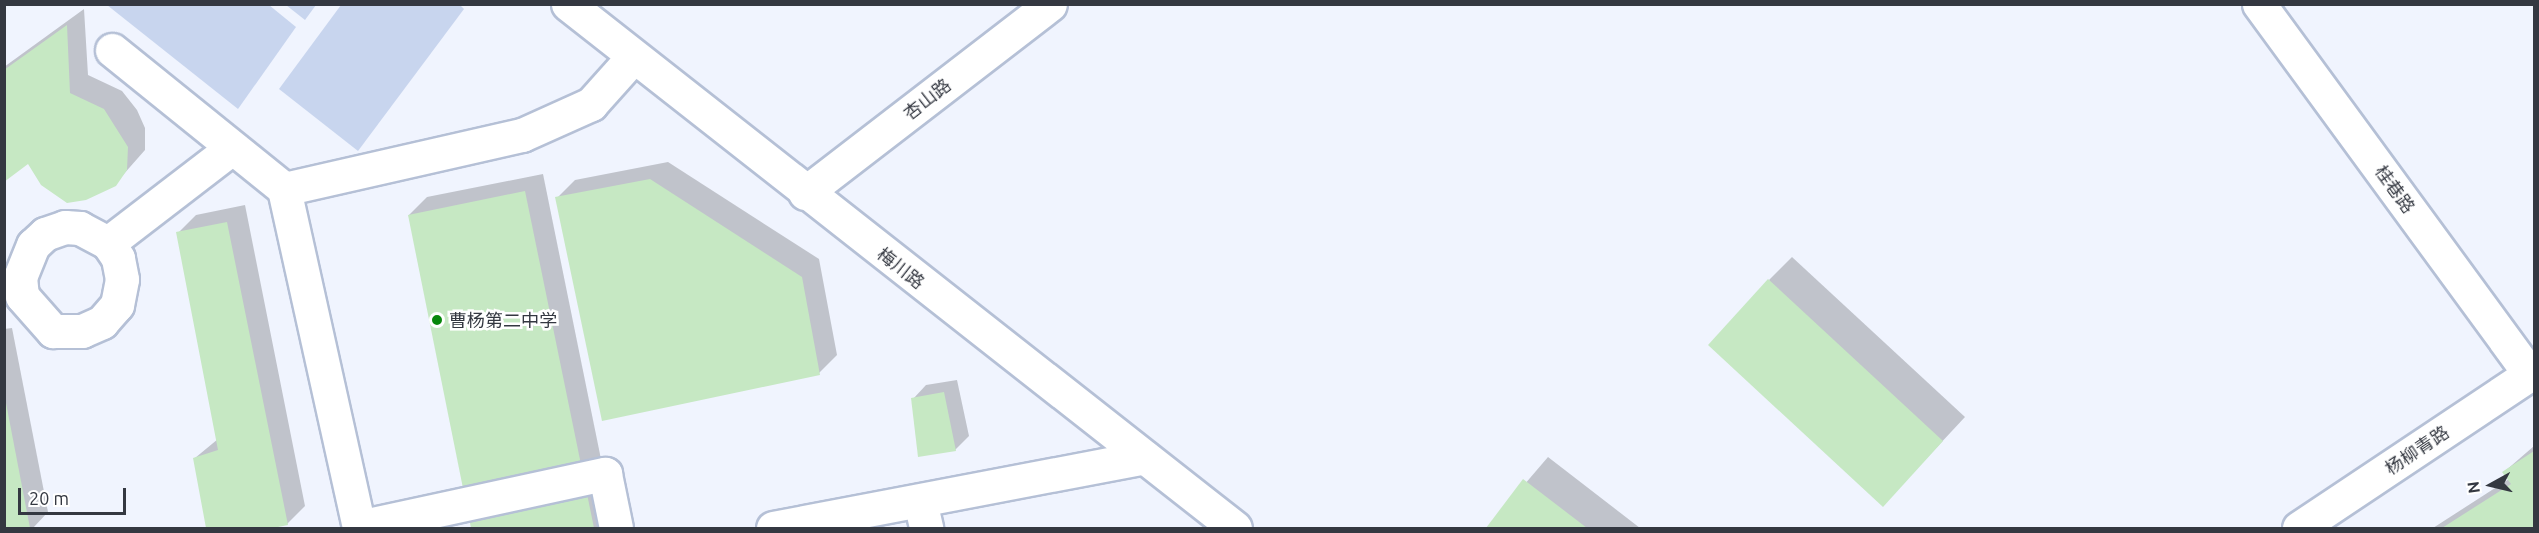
<!DOCTYPE html>
<meta charset="utf-8">
<style>
body{margin:0}
#map{position:relative;width:2539px;height:533px;overflow:hidden;background:#f0f4fe;font-family:Ubuntu,"Noto Sans SC",sans-serif}
div>[style]{position:absolute}
[style*='--x']{left:calc(var(--x)*1px);top:calc(var(--y)*1px);width:calc(var(--w)*1px);rotate:calc(var(--a)*1deg)}
.green>*{inset:0;background:#c8d5ee}
.shadow>*{inset:0;background:#0003}
.building>*{inset:0;background:#c6e8c3}
.roads{filter:drop-shadow(2px 0 #b5c0d6) drop-shadow(-2px 0 #b5c0d6) drop-shadow(0 2px #b5c0d6) drop-shadow(0 -2px #b5c0d6)}
.minor>*{height:33px;margin:-16.5px;padding:0 16.5px;transform-origin:16.5px;border-radius:16.5px;background:#fff}
.dots>*{width:16px;height:16px;translate:-50% -50%;box-sizing:border-box;border:3px solid #fff;border-radius:50%}
span{translate:-50% -50%;white-space:nowrap;text-align:center;line-height:1.15;-webkit-text-stroke:5px #fff;paint-order:stroke}
.street-label{font-size:18px;color:#343841}
.poi-label{font-size:18px;color:#343841}
.left{translate:0 -50%;text-align:left}
.frame{position:absolute;inset:0;border:6px solid #343841;pointer-events:none}
.north{position:absolute;left:2461px;top:455px;width:60px;height:60px;-webkit-text-stroke:4px #fff;paint-order:stroke;rotate:262deg;font-size:16px;font-weight:700;line-height:24px;text-align:center;color:#343841}
.north::after{content:'';display:block;margin:auto;width:21px;height:27px;background:#343841;clip-path:polygon(50% 0,100% 100%,50% 72%,0 100%)}
.scale{position:absolute;left:18px;top:488px;width:108px;height:27px;box-sizing:border-box;border:3px solid #343841;border-top:0;padding-left:8px;font-size:18px;line-height:21px;white-space:nowrap;color:#343841;-webkit-text-stroke:4px #fff;paint-order:stroke}
</style>
<div id="map">
<div class="green">
<div style="clip-path:polygon(459px 4px,464px 9px,358px 151px,279px 89px,341px 5px)"></div>
<div style="clip-path:polygon(107px 5px,269px 5px,296px 27px,238px 109px)"></div>
<div style="clip-path:polygon(286px 5px,316px 5px,305px 20px)"></div>
</div>
<div class="shadow">
<div style="clip-path:polygon(84px 9px,88px 75px,122px 91px,137px 110px,145px 128px,145px 150px,115px 184px,28px 162px,4px 180px,4px 67px)"></div>
<div style="clip-path:polygon(668px 162px,819px 259px,837px 355px,819px 373px,557px 198px,575px 180px)"></div>
<div style="clip-path:polygon(543px 174px,615px 528px,473px 528px,409px 215px,427px 197px)"></div>
<div style="clip-path:polygon(245px 205px,305px 506px,287px 524px,266px 528px,208px 528px,195px 458px,218px 439px,178px 233px,196px 215px)"></div>
<div style="clip-path:polygon(1792px 257px,1965px 417px,1883px 505px,1769px 280px)"></div>
<div style="clip-path:polygon(12px 328px,48px 512px,33px 528px,4px 528px,4px 329px)"></div>
<div style="clip-path:polygon(957px 380px,969px 436px,955px 450px,913px 399px,926px 385px)"></div>
<div style="clip-path:polygon(2534px 446px,2534px 528px,2433px 528px,2509px 479px,2504px 472px)"></div>
<div style="clip-path:polygon(1548px 457px,1640px 528px,1487px 528px)"></div>
</div>
<div class="building">
<div style="clip-path:polygon(67px 25px,70px 93px,104px 109px,128px 147px,127px 170px,116px 186px,86px 200px,67px 203px,41px 185px,28px 164px,4px 182px,4px 70px)"></div>
<div style="clip-path:polygon(650px 179px,802px 277px,820px 375px,602px 421px,555px 197px)"></div>
<div style="clip-path:polygon(525px 191px,594px 528px,471px 528px,408px 215px)"></div>
<div style="clip-path:polygon(227px 222px,288px 525px,273px 528px,206px 528px,193px 458px,218px 450px,176px 232px)"></div>
<div style="clip-path:polygon(1768px 279px,1943px 441px,1883px 507px,1708px 345px)"></div>
<div style="clip-path:polygon(944px 392px,956px 451px,918px 457px,911px 398px)"></div>
<div style="clip-path:polygon(6px 403px,30px 528px,4px 528px)"></div>
<div style="clip-path:polygon(2534px 451px,2534px 528px,2442px 528px,2511px 484px,2502px 472px)"></div>
<div style="clip-path:polygon(1523px 479px,1587px 528px,1486px 528px)"></div>
</div>
<div class="roads">
<div class="minor">
<div style="--x:568;--y:4;--w:848;--a:38.15"></div>
<div style="--x:2259;--y:4;--w:459;--a:53.8"></div>
<div style="--x:112;--y:50;--w:221;--a:38.9"></div>
<div style="--x:284;--y:189;--w:244;--a:-12.8"></div>
<div style="--x:522;--y:135;--w:76;--a:-24.2"></div>
<div style="--x:591;--y:104;--w:63;--a:-48.2"></div>
<div style="--x:284;--y:189;--w:346;--a:77.5"></div>
<div style="--x:359;--y:527;--w:252;--a:-12.2"></div>
<div style="--x:605;--y:474;--w:55;--a:78.5"></div>
<div style="--x:805;--y:193;--w:309;--a:-37.6"></div>
<div style="--x:108;--y:243;--w:32;--a:-152"></div>
<div style="--x:80;--y:228;--w:15;--a:-176"></div>
<div style="--x:65;--y:227;--w:21;--a:161"></div>
<div style="--x:45;--y:234;--w:16;--a:137"></div>
<div style="--x:33;--y:245;--w:35;--a:112"></div>
<div style="--x:20;--y:277;--w:19;--a:84"></div>
<div style="--x:22;--y:296;--w:47;--a:48.5"></div>
<div style="--x:53;--y:331;--w:29;--a:0"></div>
<div style="--x:82;--y:331;--w:22;--a:-24"></div>
<div style="--x:102;--y:322;--w:23;--a:-49"></div>
<div style="--x:117;--y:305;--w:26;--a:-79"></div>
<div style="--x:122;--y:279;--w:21;--a:-101"></div>
<div style="--x:118;--y:258;--w:18;--a:-124"></div>
<div style="--x:108;--y:243;--w:156;--a:-37.5"></div>
<div style="--x:920;--y:501;--w:28;--a:77"></div>
<div style="--x:773;--y:528;--w:378;--a:-10.8"></div>
<div style="--x:2299;--y:528;--w:283;--a:-33.7"></div>
</div>
</div>
<div class="dots">
<div style="left:437px;top:320px;background:#06870b"></div>
</div>
<div class="street-label">
<span style="left:927px;top:99px;rotate:-38deg">杏山路</span>
<span style="left:2395px;top:189px;rotate:54deg">桂巷路</span>
<span style="left:901px;top:268px;rotate:38deg">梅川路</span>
<span style="left:2417px;top:450px;rotate:-34deg">杨柳青路</span>
</div>
<div class="poi-label">
<span class="left" style="left:449px;top:320px">曹杨第二中学</span>
</div>
<div class="frame"></div>
<div class="north">N</div>
<div class="scale">20 m</div>
</div>
